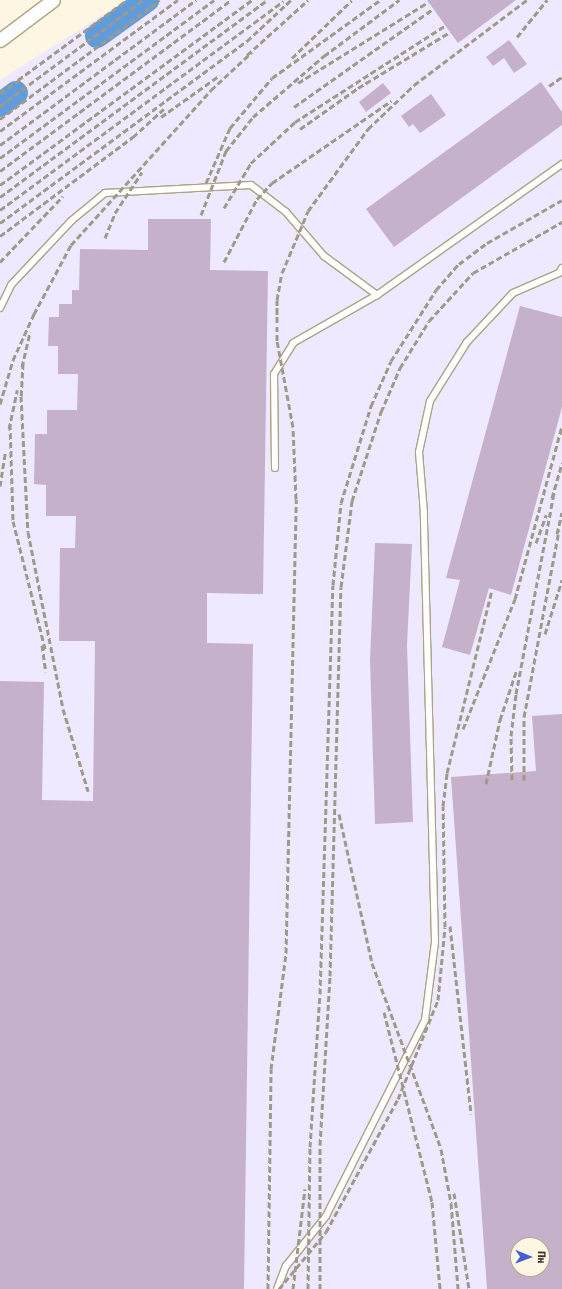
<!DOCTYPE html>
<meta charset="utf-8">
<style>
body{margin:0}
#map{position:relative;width:562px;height:1289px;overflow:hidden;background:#fdf6e3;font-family:"Fira Sans Condensed",sans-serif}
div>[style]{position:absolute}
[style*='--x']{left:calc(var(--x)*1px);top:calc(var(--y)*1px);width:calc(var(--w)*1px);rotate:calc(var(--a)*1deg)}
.industrial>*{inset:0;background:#eee9ff}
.river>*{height:24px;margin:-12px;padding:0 12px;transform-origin:12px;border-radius:12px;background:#609cdb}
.building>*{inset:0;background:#c6b1cb}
.roads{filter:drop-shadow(1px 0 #ada284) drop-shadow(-1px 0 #ada284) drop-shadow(0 1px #ada284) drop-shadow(0 -1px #ada284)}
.service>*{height:6px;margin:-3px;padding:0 3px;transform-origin:3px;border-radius:3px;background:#fff}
.minor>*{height:13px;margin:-6.5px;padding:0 6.5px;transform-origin:6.5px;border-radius:6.5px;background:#fff}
.rail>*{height:3px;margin-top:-1.5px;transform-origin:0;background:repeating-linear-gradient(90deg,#9f9989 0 6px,transparent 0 9px)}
span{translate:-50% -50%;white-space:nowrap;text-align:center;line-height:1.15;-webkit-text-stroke:3px #fdf6e3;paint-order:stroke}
.north{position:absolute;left:510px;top:1237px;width:40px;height:40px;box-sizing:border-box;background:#fdf6e3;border:1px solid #afa898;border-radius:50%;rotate:91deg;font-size:11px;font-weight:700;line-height:16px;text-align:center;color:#393428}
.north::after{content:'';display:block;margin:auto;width:14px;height:18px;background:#455fd3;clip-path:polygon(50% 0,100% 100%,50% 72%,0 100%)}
</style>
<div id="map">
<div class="industrial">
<div style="clip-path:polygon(evenodd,126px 0,562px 0,562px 1289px,0 1289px,0 80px,126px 0,518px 1245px,542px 1245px,542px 1269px,518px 1269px,518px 1245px)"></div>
</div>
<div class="river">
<div style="--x:97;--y:36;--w:62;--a:-35.8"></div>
<div style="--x:0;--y:105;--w:20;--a:-37"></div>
</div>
<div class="building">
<div style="clip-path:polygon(427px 0,516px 0,458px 43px)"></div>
<div style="clip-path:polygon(509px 40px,527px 64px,514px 73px,504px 58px,493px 66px,486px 57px)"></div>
<div style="clip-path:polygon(541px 82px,562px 112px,562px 125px,394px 247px,366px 209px)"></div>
<div style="clip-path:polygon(383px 83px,391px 93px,366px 112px,359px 102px)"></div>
<div style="clip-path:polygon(431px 94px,446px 115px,420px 133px,413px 124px,409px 127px,401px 116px)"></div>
<div style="clip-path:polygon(148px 219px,211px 219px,210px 270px,268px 271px,263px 594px,207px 593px,207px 643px,253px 644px,244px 1289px,0 1289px,0 681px,44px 682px,42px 800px,93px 801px,95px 641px,59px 641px,60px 548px,75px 548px,76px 516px,46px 516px,46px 485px,34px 484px,35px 434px,47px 434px,47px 410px,77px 410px,78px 374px,58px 374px,58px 346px,48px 346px,49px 317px,59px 317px,59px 304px,72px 304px,72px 290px,79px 290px,80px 249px,148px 250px)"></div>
<div style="clip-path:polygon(520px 306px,562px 317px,562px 407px,511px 595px,489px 588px,470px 655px,442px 647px,460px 580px,446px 578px)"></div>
<div style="clip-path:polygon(375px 543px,412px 544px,407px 645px,413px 822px,375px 824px,370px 660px)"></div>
<div style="clip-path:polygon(evenodd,562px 714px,562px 1289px,487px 1289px,451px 777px,536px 771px,532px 716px,562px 714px,518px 1245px,542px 1245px,542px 1269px,518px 1269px,518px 1245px)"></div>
</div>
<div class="roads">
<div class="service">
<div style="--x:0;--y:308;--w:25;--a:-64"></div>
<div style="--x:11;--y:285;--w:88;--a:-46.8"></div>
<div style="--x:71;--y:221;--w:44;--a:-39.5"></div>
<div style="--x:105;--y:193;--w:146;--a:-3.1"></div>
<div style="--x:251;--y:185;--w:44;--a:37.6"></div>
<div style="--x:286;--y:212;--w:58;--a:49.2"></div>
<div style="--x:324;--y:256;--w:66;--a:36.3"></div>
<div style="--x:275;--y:468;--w:94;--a:-90.6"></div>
<div style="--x:274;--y:374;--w:36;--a:-58"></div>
<div style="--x:293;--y:343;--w:97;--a:-29.7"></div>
<div style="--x:377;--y:295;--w:227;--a:-35.3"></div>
<div style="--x:277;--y:1289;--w:25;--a:-69"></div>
<div style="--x:286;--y:1266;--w:64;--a:-51.3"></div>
<div style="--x:326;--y:1216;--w:220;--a:-63.2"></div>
<div style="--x:425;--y:1020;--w:79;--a:-82.7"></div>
<div style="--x:435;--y:942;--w:429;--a:-91.5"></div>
<div style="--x:424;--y:513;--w:61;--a:-94.7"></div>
<div style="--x:419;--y:452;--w:52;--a:-77.8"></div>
<div style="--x:430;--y:401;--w:70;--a:-57.9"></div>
<div style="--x:467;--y:342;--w:67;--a:-46.8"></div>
<div style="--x:513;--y:293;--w:50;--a:-23.5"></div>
<div style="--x:559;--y:273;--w:6;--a:-59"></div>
</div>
<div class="minor">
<div style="--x:0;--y:40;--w:66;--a:-37"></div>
</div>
</div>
<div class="rail">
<div style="--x:517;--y:37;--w:48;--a:-51"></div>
<div style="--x:247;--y:55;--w:82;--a:-42"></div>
<div style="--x:292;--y:58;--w:83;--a:-44"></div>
<div style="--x:18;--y:80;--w:135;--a:-36.3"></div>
<div style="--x:298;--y:83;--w:153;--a:-31.9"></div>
<div style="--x:549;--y:86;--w:16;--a:-35"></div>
<div style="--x:0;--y:93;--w:27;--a:-34"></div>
<div style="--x:0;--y:106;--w:178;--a:-36.5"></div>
<div style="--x:294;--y:107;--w:170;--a:-35.2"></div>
<div style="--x:161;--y:117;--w:72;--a:-35.4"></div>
<div style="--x:0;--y:119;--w:199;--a:-36.6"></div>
<div style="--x:300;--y:129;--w:71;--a:-35.3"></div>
<div style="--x:358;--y:88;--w:108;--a:-31.3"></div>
<div style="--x:0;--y:131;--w:221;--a:-36.4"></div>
<div style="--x:0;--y:145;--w:244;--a:-36.5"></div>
<div style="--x:0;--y:158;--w:266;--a:-36.4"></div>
<div style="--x:0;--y:171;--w:287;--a:-36.5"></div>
<div style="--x:206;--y:183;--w:60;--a:-66.4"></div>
<div style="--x:230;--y:128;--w:65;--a:-50"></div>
<div style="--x:272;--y:78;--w:133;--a:-35.8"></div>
<div style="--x:0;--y:185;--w:313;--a:-36.3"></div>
<div style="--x:0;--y:197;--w:332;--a:-36.4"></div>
<div style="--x:224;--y:208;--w:52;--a:-59"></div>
<div style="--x:251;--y:163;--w:60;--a:-43"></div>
<div style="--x:295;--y:122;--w:179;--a:-32.7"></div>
<div style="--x:0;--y:210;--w:352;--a:-36.4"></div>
<div style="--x:201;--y:215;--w:69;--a:-68.7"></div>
<div style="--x:226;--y:151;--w:43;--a:-51.5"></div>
<div style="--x:253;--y:117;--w:94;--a:-40.7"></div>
<div style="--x:324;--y:56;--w:94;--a:-36.7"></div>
<div style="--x:0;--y:223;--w:307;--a:-36.4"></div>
<div style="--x:247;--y:41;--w:60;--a:-43"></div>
<div style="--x:0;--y:236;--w:166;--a:-36.7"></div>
<div style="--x:133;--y:137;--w:45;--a:-42.3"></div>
<div style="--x:105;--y:238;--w:27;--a:-68"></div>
<div style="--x:115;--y:213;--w:49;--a:-56.6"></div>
<div style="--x:0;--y:262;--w:91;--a:-46.3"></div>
<div style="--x:224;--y:262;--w:71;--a:-62.4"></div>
<div style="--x:257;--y:199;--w:22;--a:-47"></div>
<div style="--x:272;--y:183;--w:145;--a:-34.6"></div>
<div style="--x:23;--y:363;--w:33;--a:93"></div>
<div style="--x:21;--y:396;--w:136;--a:87.1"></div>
<div style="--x:28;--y:532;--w:180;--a:78.8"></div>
<div style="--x:63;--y:709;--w:86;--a:73"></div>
<div style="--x:22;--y:367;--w:36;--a:-77"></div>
<div style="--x:0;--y:404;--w:46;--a:-73.5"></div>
<div style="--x:13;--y:360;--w:51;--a:-65.5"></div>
<div style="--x:34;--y:314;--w:78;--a:-61.8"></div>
<div style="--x:71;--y:245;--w:209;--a:-47.9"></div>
<div style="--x:211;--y:90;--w:56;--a:-42.8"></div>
<div style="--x:10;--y:424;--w:97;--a:88.2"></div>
<div style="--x:13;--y:521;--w:135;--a:75.9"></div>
<div style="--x:9;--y:429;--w:40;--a:-78"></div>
<div style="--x:0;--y:486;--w:33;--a:-81"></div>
<div style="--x:552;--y:498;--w:37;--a:-74"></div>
<div style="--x:557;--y:534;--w:22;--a:-77"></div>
<div style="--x:536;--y:543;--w:30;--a:-70"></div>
<div style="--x:545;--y:634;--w:57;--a:-72.5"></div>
<div style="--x:42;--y:645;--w:27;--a:82"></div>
<div style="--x:463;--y:729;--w:140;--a:-68.2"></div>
<div style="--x:515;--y:599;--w:179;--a:-74.8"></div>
<div style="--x:512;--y:780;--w:44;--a:-91.3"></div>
<div style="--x:511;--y:736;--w:42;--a:-83.2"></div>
<div style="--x:516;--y:694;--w:205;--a:-79.3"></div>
<div style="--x:524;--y:780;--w:63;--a:-90"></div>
<div style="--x:524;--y:717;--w:190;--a:-79.4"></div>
<div style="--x:486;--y:784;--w:66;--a:-77.7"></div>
<div style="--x:500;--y:720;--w:51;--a:-71.6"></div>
<div style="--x:339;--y:814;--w:153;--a:77.5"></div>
<div style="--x:372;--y:963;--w:198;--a:69.6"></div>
<div style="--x:441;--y:1149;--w:55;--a:79.5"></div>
<div style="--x:451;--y:1203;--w:86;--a:85.3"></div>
<div style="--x:450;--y:926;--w:189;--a:83.6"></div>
<div style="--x:384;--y:1012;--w:196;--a:75.8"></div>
<div style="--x:432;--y:1202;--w:87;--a:84.7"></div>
<div style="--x:454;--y:1193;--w:97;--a:81.1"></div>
<div style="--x:268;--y:1289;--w:220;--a:-89.2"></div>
<div style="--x:271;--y:1069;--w:117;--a:-82.6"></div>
<div style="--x:286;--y:953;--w:454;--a:-88.7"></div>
<div style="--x:296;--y:499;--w:72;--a:-92.4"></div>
<div style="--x:293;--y:427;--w:87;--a:-100.5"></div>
<div style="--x:277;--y:341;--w:41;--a:-90"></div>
<div style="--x:277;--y:300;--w:27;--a:-80"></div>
<div style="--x:282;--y:273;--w:67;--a:-67.2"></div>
<div style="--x:308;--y:211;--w:102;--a:-53.8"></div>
<div style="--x:368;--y:129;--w:64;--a:-43.7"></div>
<div style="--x:414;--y:85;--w:141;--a:-37"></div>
<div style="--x:279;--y:1289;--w:74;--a:-50.5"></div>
<div style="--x:326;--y:1232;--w:151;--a:-61.6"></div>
<div style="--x:398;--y:1099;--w:107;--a:-68"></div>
<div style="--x:438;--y:1000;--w:73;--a:-84.5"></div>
<div style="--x:445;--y:927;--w:121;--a:-90.9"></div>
<div style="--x:443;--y:806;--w:33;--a:-83"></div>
<div style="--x:447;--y:773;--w:188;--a:-76.2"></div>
<div style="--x:293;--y:1289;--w:101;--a:-83.2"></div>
<div style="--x:308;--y:1289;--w:142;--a:-89.2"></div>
<div style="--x:310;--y:1147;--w:153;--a:-86.3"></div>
<div style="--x:320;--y:994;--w:409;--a:-88.2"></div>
<div style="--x:333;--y:585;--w:82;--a:-84.4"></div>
<div style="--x:341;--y:503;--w:102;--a:-72.8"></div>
<div style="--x:371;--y:406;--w:49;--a:-66"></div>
<div style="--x:391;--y:361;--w:84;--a:-57.6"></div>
<div style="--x:436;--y:290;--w:35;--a:-49"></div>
<div style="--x:459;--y:264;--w:35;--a:-37"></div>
<div style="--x:487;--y:243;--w:86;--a:-29.8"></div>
<div style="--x:320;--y:1289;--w:144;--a:-90"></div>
<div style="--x:320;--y:1145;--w:169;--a:-86.6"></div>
<div style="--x:330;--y:976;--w:389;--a:-88.4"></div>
<div style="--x:341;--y:587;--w:87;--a:-82.7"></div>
<div style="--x:352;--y:501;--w:94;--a:-72"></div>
<div style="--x:381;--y:412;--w:48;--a:-66.6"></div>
<div style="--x:400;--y:368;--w:55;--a:-58.3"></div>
<div style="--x:429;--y:321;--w:65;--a:-47.5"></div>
<div style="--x:473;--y:273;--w:103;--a:-29.8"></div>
</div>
<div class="north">Пн</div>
</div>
